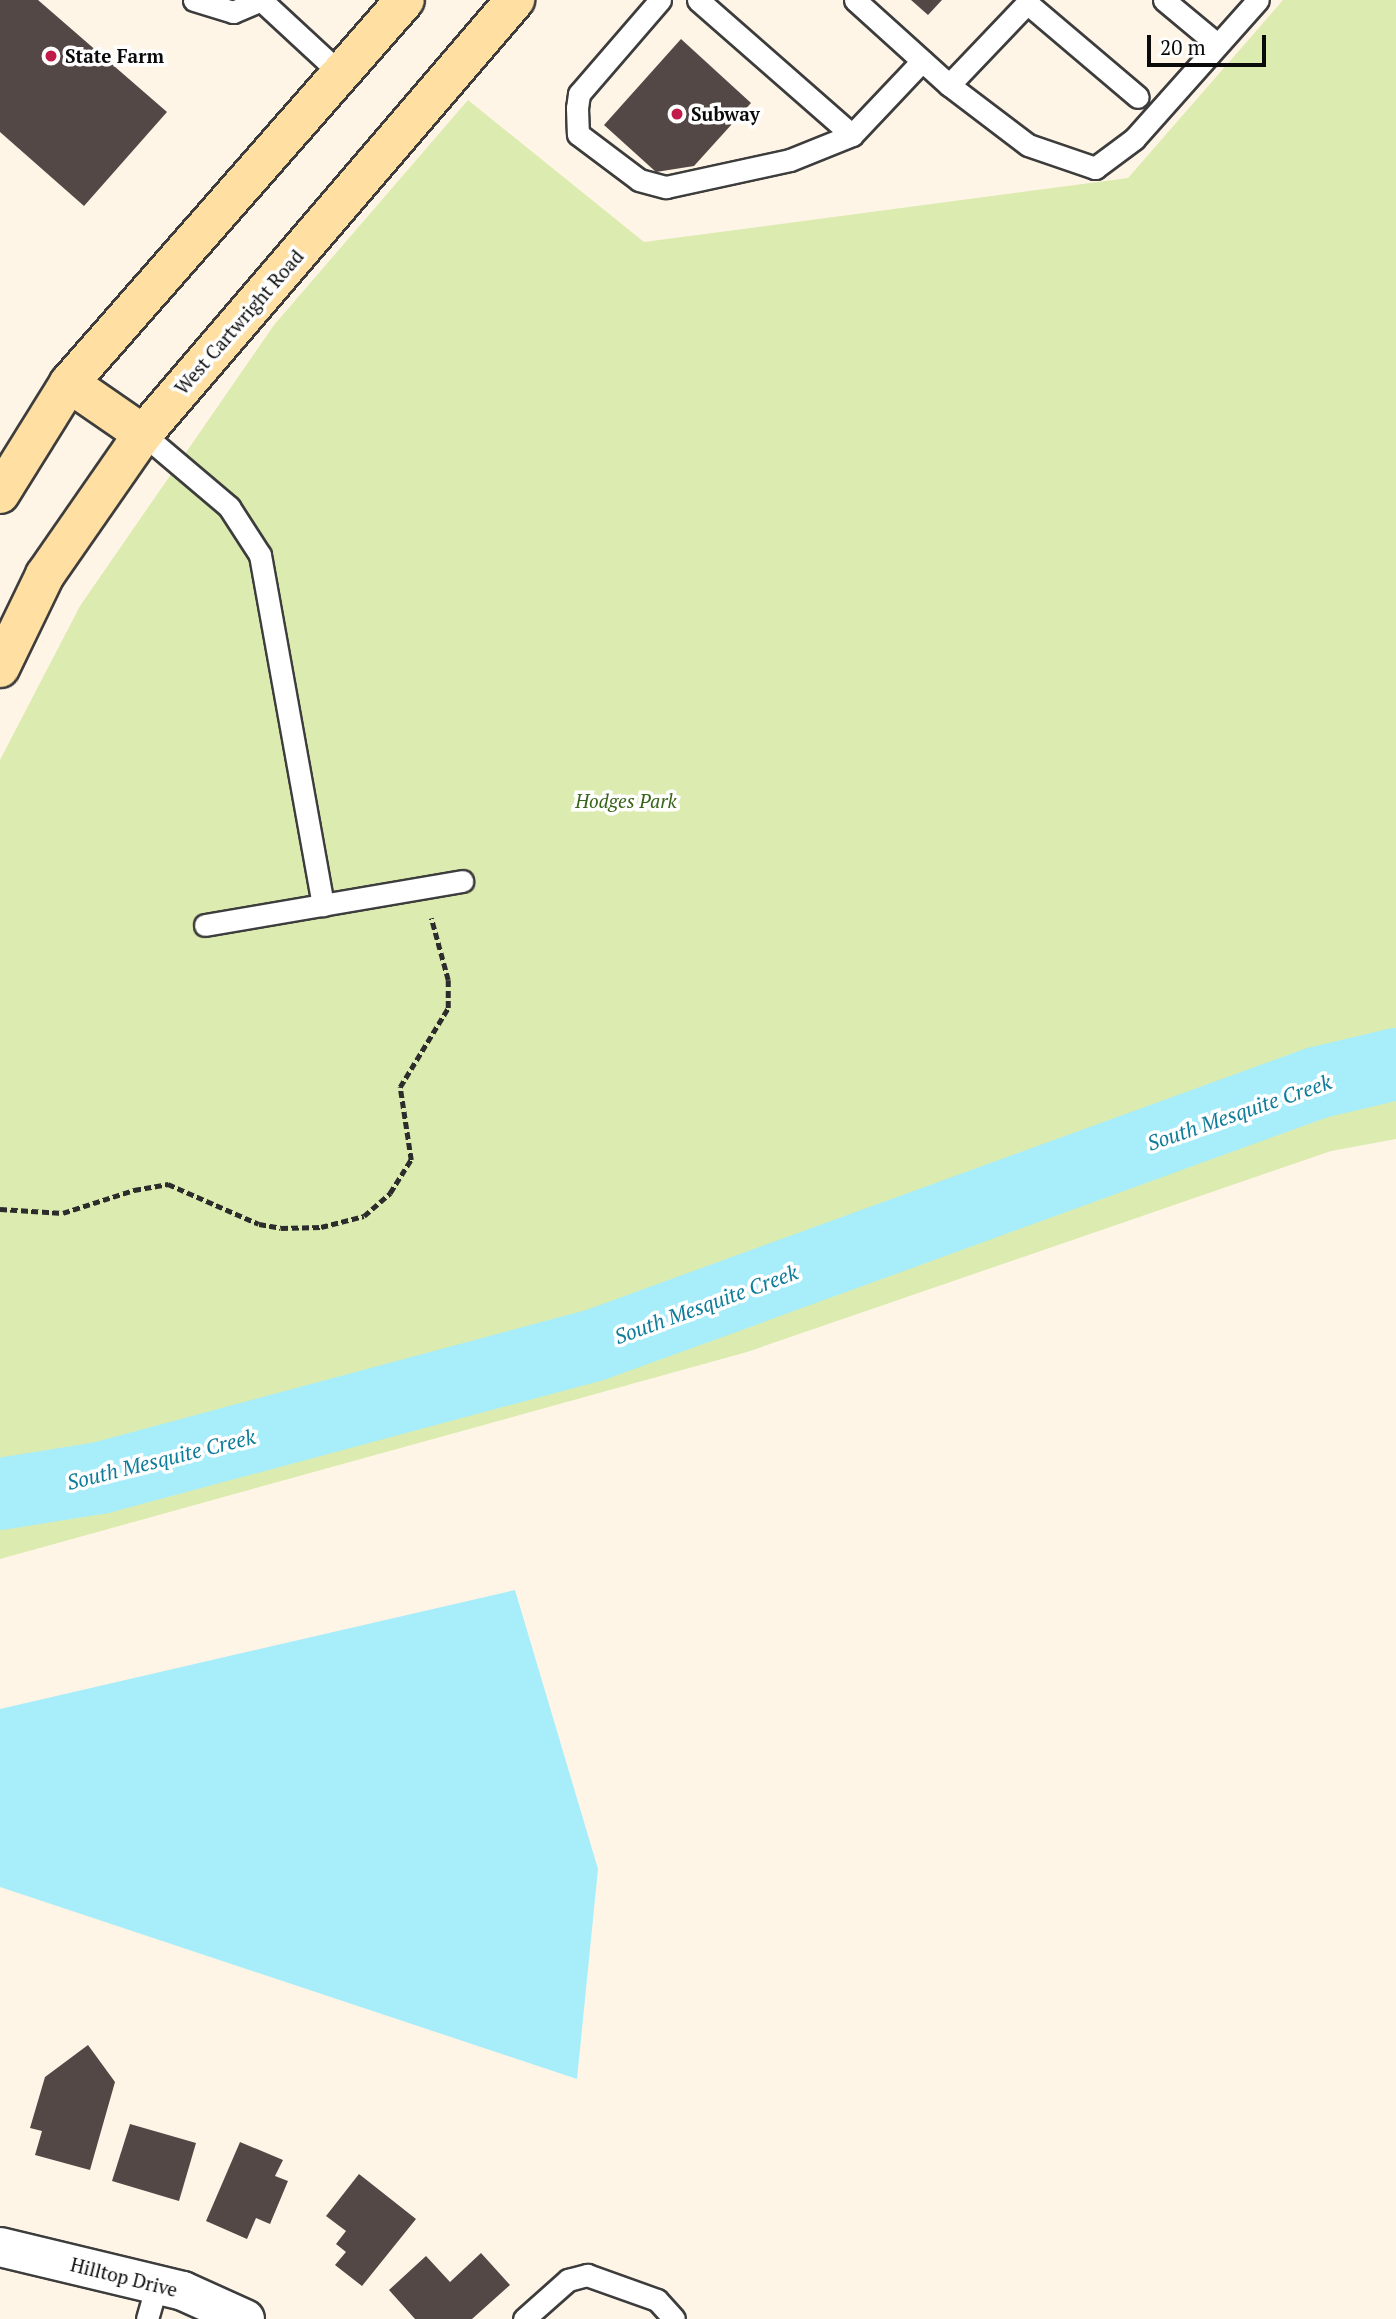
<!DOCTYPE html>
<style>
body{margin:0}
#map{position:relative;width:1396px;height:2319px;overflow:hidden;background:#fff5e7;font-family:"PT Serif",serif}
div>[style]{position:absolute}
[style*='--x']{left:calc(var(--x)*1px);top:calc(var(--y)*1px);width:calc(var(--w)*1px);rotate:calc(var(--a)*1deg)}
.green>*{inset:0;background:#dcebaf}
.water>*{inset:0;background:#a8eefa}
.river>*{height:72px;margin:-36px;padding:0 36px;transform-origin:36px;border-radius:36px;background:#a8eefa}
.building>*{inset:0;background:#534846}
.path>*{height:4.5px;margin-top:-2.25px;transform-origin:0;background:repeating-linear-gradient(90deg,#2c2c2c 0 7px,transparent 0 10.5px)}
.roads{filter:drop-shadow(2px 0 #3d3d3d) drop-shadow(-2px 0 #3d3d3d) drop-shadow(0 2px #3d3d3d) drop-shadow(0 -2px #3d3d3d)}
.lane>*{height:21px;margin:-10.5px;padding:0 10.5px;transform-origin:10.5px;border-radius:10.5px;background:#fff}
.street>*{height:38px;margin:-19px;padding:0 19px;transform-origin:19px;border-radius:19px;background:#fff}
.secondary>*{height:38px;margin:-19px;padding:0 19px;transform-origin:19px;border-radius:19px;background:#ffdfa2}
.dots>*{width:19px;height:19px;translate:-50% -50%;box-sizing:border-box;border:4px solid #fff;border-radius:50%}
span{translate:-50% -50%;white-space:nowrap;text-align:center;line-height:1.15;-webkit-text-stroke:7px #fff;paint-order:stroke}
.poi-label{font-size:19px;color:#0a0a0a;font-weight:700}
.left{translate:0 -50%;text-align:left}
.street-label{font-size:19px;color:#0a0a0a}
.park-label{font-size:19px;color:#396418;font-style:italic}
.water-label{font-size:21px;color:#0e7d9a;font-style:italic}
.scale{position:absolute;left:1147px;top:35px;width:119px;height:32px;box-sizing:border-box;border:4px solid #0a0a0a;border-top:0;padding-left:9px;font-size:21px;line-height:24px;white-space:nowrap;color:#0a0a0a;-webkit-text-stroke:5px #fff;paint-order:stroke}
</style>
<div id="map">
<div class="green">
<div style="clip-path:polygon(1283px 0,1396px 0,1396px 1139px,1331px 1151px,747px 1352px,0 1559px,0 760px,80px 606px,274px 325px,468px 100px,644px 242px,1128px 178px)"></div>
</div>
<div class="water">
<div style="clip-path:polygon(515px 1590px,598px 1869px,577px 2079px,0 1887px,0 1709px)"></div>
</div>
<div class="river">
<div style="--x:0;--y:1494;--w:101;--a:-9.1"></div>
<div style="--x:100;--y:1478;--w:513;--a:-15.04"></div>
<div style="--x:595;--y:1345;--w:767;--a:-19.97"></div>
<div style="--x:1316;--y:1083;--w:82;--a:-13.4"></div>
</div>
<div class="building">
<div style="clip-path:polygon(0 0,38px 0,167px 112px,84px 206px,0 132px)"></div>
<div style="clip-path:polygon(911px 0,942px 0,928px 15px)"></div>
<div style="clip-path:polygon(681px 39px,751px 103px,694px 166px,656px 172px,604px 125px)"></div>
<div style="clip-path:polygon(88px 2045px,115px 2082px,90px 2170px,35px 2155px,42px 2131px,30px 2128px,45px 2077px)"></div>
<div style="clip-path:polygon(130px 2124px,196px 2143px,179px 2201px,112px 2181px)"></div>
<div style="clip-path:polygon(240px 2142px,283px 2160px,275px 2176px,288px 2181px,270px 2224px,256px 2218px,247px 2239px,206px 2221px)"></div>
<div style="clip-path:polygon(359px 2174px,416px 2219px,362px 2286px,335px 2265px,346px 2252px,336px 2244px,346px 2231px,326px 2216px)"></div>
<div style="clip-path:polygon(481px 2253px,510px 2285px,472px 2319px,415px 2319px,389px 2290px,426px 2256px,450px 2282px)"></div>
</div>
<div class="path">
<div style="--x:0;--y:1209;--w:63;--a:3.6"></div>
<div style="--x:63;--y:1213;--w:75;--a:-17.9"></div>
<div style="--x:134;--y:1190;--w:35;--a:-10"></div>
<div style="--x:168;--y:1184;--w:99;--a:23.7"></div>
<div style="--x:259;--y:1224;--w:22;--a:10"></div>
<div style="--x:281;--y:1228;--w:40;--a:-1.4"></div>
<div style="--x:321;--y:1227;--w:44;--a:-14.3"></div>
<div style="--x:364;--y:1216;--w:35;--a:-41"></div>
<div style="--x:390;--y:1193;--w:39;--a:-58"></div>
<div style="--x:411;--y:1160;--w:74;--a:-98.6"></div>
<div style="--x:400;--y:1087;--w:92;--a:-58.7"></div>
<div style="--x:448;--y:1008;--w:28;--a:-90"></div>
<div style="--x:448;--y:980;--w:64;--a:-105.3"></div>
</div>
<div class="roads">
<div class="lane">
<div style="--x:194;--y:0;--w:41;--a:17.1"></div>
<div style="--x:233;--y:12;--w:30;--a:-23"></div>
<div style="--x:261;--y:0;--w:109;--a:42.8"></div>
<div style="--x:660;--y:0;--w:124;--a:130.8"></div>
<div style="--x:579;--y:94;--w:14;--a:98"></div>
<div style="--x:577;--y:108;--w:26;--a:88"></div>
<div style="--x:578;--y:134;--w:76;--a:37"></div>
<div style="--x:639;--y:180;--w:28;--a:15"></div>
<div style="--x:666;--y:187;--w:127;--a:-12.3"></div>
<div style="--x:790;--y:160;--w:67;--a:-22"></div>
<div style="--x:852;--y:135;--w:102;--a:-46.6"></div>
<div style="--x:698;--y:0;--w:205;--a:41.2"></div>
<div style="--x:855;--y:0;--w:127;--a:42.1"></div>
<div style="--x:949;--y:85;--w:99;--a:37.2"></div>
<div style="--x:1028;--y:145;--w:71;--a:18.9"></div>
<div style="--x:1095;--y:168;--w:49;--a:-36.6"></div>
<div style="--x:1134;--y:139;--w:186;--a:-48.3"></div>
<div style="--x:1164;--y:0;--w:69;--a:39.7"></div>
<div style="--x:949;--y:85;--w:113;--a:-46.4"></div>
<div style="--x:1027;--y:3;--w:145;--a:40.3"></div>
<div style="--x:143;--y:434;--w:113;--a:40.3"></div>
<div style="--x:229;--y:507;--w:57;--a:57.1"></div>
<div style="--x:260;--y:555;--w:356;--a:79.8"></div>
<div style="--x:205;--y:925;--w:261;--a:-9.7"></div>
<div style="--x:147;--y:2319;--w:35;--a:-74"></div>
<div style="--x:524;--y:2319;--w:59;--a:-41.6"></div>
<div style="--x:568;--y:2280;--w:20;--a:-15"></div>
<div style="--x:587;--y:2275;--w:74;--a:19.7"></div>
<div style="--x:657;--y:2300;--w:25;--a:48"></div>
</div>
<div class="street">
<div style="--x:0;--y:2247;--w:188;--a:13.5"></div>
<div style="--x:183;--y:2291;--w:68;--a:24.3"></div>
</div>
<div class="secondary">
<div style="--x:69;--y:383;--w:90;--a:34.6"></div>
<div style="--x:0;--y:494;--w:131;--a:-58.1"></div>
<div style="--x:69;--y:383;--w:509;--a:-48.74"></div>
<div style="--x:0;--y:668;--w:103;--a:-64.2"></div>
<div style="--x:45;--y:575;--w:172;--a:-55.2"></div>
<div style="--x:143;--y:434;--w:572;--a:-49.4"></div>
</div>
</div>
<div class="dots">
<div style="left:51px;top:56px;background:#c11b49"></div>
<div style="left:677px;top:114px;background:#c11b49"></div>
</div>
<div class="poi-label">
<span class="left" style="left:65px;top:56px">State Farm</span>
<span class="left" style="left:691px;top:114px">Subway</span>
</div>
<div class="street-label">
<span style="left:239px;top:322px;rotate:-49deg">West Cartwright Road</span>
<span style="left:124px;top:2277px;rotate:14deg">Hilltop Drive</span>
</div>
<div class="park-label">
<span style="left:626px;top:801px">Hodges Park</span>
</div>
<div class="water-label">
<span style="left:1239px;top:1112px;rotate:-19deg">South Mesquite Creek</span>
<span style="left:706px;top:1304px;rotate:-20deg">South Mesquite Creek</span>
<span style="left:161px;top:1459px;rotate:-14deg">South Mesquite Creek</span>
</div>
<div class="scale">20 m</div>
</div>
